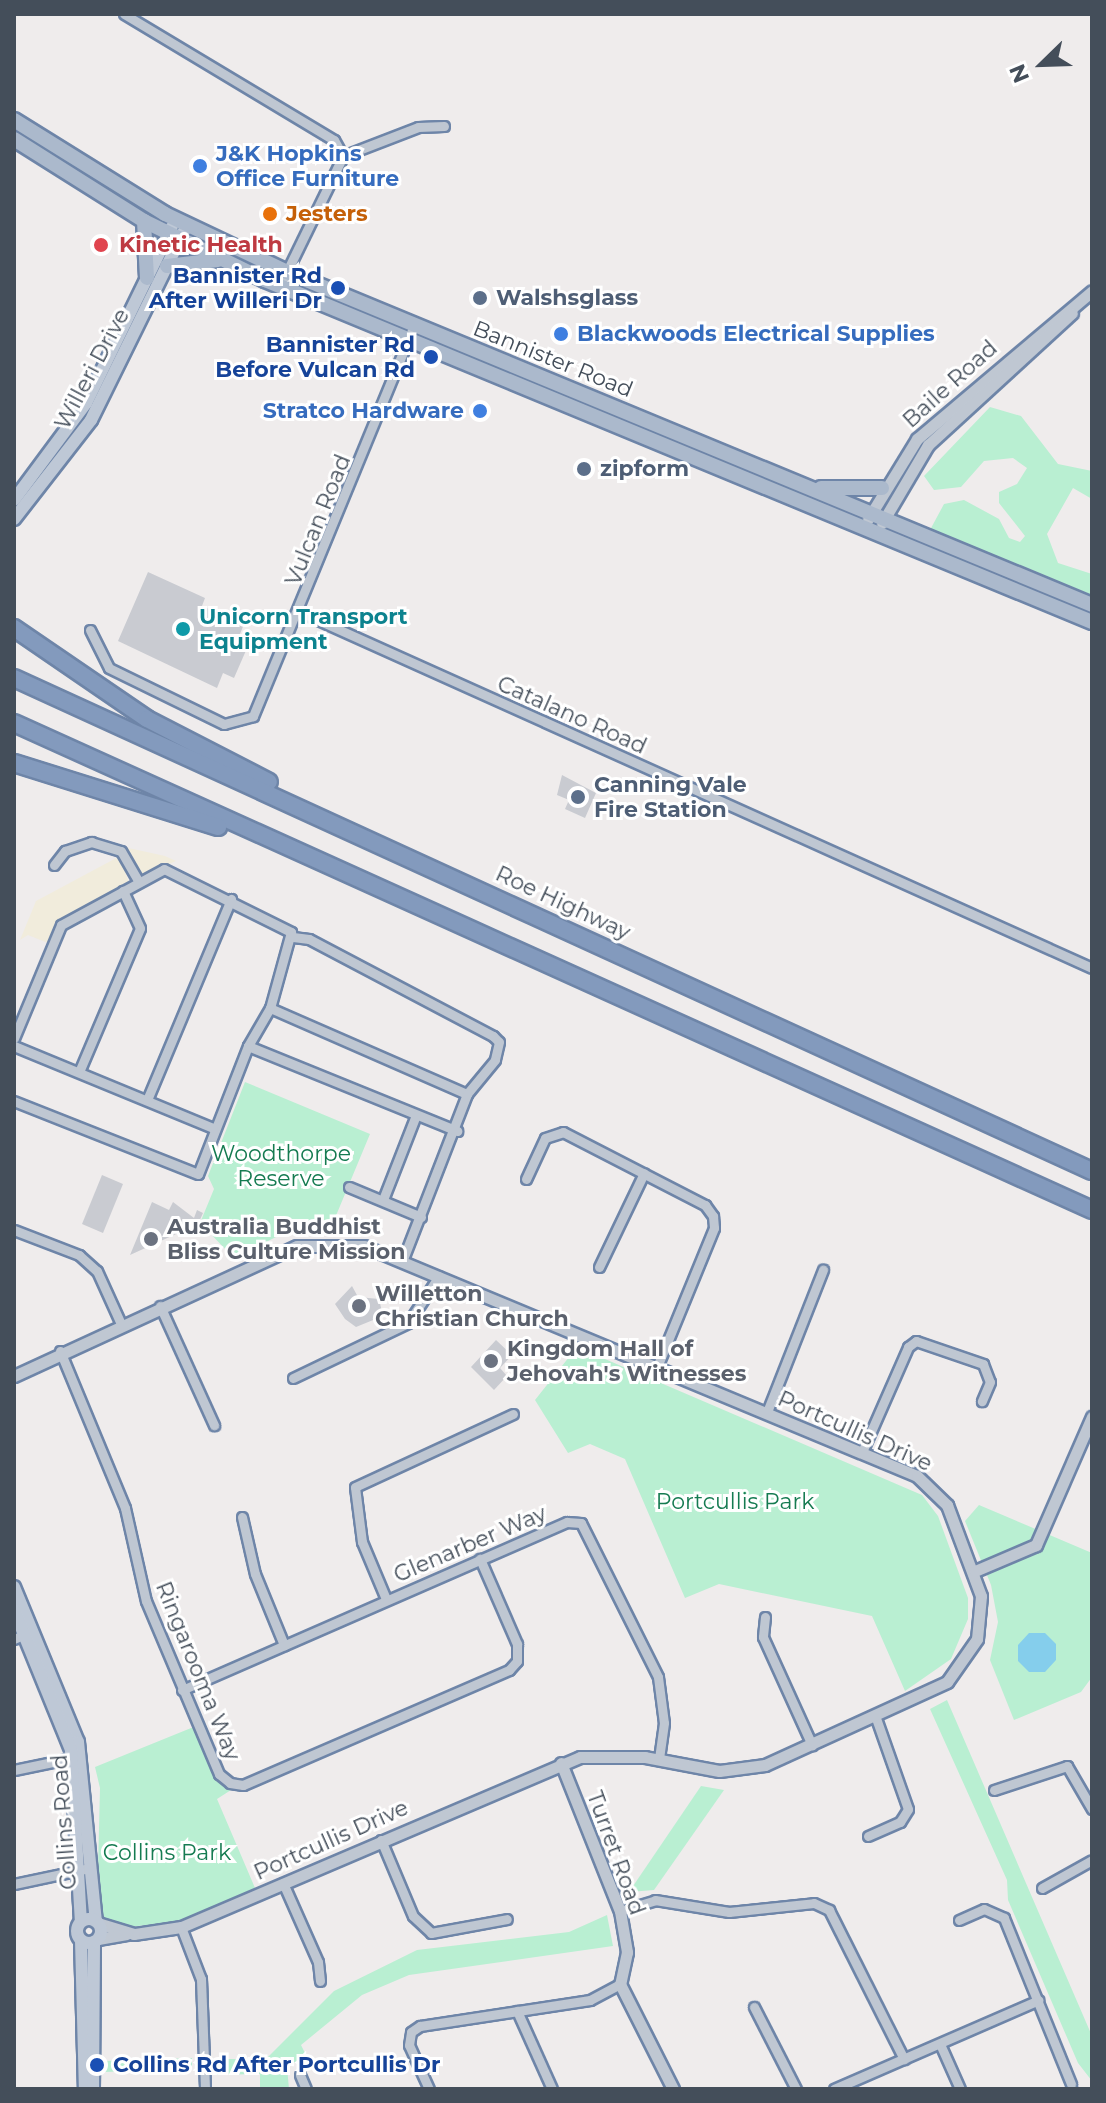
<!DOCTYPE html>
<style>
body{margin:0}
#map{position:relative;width:1106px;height:2103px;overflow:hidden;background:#efecec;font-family:Montserrat,sans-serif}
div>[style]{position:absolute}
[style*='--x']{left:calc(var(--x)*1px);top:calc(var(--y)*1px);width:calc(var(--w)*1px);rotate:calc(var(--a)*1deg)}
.green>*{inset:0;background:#b9efd2}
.sand>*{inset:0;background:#f1ecdc}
.water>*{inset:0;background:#85ceec}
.building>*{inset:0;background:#c9cbd1}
.roads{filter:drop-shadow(2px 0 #6e85a8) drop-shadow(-2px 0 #6e85a8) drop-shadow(0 2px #6e85a8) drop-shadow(0 -2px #6e85a8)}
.minor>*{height:9px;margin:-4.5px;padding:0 4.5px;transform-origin:4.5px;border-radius:4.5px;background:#bfc7d2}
.tertiary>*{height:11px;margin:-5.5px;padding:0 5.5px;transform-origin:5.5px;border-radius:5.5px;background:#bfc7d2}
.secondary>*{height:12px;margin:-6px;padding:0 6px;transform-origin:6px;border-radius:6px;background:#bec8d6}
.secondary>.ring{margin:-6px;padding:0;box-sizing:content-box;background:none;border:12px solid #bec8d6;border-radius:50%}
.primary>*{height:14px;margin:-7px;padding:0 7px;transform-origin:7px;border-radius:7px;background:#abb9cc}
.motorway>*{height:16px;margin:-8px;padding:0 8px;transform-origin:8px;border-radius:8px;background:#839abd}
.dots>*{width:22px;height:22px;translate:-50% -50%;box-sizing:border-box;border:4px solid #fff;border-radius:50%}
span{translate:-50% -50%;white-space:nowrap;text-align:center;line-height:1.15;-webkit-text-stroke:6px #fff;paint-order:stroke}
.shop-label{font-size:22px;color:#366cbe;font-weight:700}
.left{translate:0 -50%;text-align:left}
.right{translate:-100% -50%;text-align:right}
.food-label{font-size:22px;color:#c56008;font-weight:700}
.health-label{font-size:22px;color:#be3a42;font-weight:700}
.transit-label{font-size:22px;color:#164399;font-weight:700}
.service-label{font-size:22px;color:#4e5e75;font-weight:700}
.street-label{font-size:22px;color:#444e5a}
.culture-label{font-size:22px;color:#0d838f;font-weight:700}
.park-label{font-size:22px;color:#157b51}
.worship-label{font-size:22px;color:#5b616d;font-weight:700}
.frame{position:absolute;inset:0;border:16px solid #444e5a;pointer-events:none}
.north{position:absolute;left:1002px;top:24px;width:80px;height:80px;-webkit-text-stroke:6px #fff;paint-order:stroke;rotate:247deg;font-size:22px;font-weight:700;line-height:32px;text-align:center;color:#444e5a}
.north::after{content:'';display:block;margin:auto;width:28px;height:36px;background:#444e5a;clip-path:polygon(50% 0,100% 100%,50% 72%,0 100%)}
</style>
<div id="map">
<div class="green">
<div style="clip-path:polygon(990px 407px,1021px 416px,1058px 464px,1092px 471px,1092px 499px,1073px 488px,1047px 534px,1058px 563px,1092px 574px,1092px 595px,930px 530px,944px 504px,964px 500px,999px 519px,1009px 538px,1020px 542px,1025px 536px,999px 503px,999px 492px,1017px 484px,1027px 468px,1013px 458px,984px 461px,961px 487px,934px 490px,924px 476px)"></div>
<div style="clip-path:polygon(245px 1082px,370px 1134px,330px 1230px,316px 1224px,290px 1230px,234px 1258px,200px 1223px,214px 1189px,208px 1176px)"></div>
<div style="clip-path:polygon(577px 1347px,922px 1495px,938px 1516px,968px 1598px,968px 1619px,951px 1659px,905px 1691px,872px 1616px,719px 1584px,685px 1598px,625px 1459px,590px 1444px,568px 1453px,535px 1400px)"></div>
<div style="clip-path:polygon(979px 1505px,1092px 1553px,1092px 1677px,1081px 1692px,1014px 1720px,990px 1660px,998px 1622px,991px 1585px,965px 1521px)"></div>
<div style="clip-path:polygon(947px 1700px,1092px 2036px,1092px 2081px,1078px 2063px,1008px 1900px,1007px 1880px,930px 1709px)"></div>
<div style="clip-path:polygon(196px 1726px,216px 1776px,231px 1790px,217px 1799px,255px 1888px,180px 1922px,127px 1927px,106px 1922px,97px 1909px,100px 1788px,95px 1767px)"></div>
<div style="clip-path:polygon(701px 1786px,724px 1790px,654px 1890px,629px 1892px)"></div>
<div style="clip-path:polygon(607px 1915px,613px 1946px,409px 1975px,362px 1995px,301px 2045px,306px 2055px,287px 2067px,289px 2089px,260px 2089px,260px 2074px,213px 2075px,212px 2059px,266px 2059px,334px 1991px,417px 1950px,569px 1932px)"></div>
<div style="clip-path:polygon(192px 2058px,192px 2069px,104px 2072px,104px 2061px)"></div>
</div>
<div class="sand">
<div style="clip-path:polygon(124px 847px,165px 856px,176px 861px,143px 875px)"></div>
<div style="clip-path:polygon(120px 856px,129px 883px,56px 925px,48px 943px,28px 935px,20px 940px,36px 901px)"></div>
</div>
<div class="water">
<div style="clip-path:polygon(1029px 1633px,1045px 1633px,1056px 1644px,1056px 1660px,1045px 1672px,1029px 1672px,1018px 1661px,1018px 1645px)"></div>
</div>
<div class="building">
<div style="clip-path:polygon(148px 572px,205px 598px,202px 606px,244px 624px,240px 634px,251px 639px,234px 678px,223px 673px,217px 688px,118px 641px)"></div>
<div style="clip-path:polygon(562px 775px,596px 793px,585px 818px,565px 809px,569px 800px,557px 795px)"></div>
<div style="clip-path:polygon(102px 1175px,123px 1184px,103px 1233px,82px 1224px)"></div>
<div style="clip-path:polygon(152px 1202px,169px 1210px,173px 1202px,194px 1218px,197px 1210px,203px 1213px,198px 1224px,130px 1255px)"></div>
<div style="clip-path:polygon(352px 1286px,358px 1297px,379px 1299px,383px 1316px,356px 1327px,345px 1319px,335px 1304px)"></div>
<div style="clip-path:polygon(496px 1340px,512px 1355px,500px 1368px,507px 1376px,494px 1390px,471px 1367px)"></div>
</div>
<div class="roads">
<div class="minor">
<div style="--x:124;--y:14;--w:245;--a:31"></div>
<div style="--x:334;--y:140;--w:18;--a:61"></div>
<div style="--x:343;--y:156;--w:144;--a:115.9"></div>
<div style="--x:343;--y:156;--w:80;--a:-21.1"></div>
<div style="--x:418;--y:127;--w:26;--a:-2"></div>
<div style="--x:300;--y:612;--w:868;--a:24.2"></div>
<div style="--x:90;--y:630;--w:42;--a:63.4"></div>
<div style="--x:109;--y:668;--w:128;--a:26"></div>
<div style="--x:224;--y:724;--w:30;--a:-15"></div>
<div style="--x:253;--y:716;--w:423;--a:-67.6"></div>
<div style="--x:54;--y:865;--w:18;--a:-52"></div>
<div style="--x:65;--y:851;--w:28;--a:-19"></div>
<div style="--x:91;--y:842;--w:31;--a:17"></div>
<div style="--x:121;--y:851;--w:36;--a:60"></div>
<div style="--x:293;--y:937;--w:16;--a:7"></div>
<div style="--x:309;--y:939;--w:208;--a:27.8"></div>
<div style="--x:493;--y:1036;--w:8;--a:45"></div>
<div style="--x:499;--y:1042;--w:18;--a:103"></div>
<div style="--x:495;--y:1060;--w:44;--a:129.5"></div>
<div style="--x:270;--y:1008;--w:215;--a:23.6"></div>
<div style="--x:467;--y:1094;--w:180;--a:111.2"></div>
<div style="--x:14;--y:1038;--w:122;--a:-67.4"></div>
<div style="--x:61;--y:925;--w:117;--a:-28.5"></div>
<div style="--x:164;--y:869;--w:142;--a:26.4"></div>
<div style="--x:291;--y:932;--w:79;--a:105.4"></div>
<div style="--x:270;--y:1008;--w:44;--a:120.1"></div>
<div style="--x:248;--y:1046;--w:137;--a:111.3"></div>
<div style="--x:198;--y:1174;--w:198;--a:-158.4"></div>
<div style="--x:14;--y:1046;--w:215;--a:22.4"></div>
<div style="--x:248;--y:1046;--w:226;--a:22.1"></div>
<div style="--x:79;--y:1072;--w:156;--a:-67"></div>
<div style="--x:140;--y:928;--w:41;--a:-114.7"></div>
<div style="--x:147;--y:1100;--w:218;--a:-67.3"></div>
<div style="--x:526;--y:1179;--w:45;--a:-65.1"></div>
<div style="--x:545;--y:1138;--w:19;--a:-18"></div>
<div style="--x:563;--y:1132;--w:160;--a:27.2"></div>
<div style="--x:705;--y:1205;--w:14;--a:54"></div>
<div style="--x:713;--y:1216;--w:12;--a:85"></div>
<div style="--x:714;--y:1228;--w:150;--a:112.3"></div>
<div style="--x:349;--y:1187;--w:78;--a:22.6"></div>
<div style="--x:384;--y:1197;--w:88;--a:-68.7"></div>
<div style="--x:14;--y:1230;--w:70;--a:21"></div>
<div style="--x:79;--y:1255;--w:24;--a:42"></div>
<div style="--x:97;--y:1271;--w:58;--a:65.6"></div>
<div style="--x:599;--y:1267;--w:104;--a:-64.4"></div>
<div style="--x:160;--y:1306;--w:131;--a:65.6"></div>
<div style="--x:60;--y:1351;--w:170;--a:67.5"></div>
<div style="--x:125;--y:1508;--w:95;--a:77.3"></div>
<div style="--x:146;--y:1601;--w:188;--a:67.1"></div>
<div style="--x:219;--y:1774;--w:14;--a:39"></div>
<div style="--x:230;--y:1783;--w:13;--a:9"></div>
<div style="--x:243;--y:1785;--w:290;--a:-23.4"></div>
<div style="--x:509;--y:1670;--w:12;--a:-48"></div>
<div style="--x:517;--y:1661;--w:17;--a:-90"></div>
<div style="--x:517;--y:1644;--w:93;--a:-113.5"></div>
<div style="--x:293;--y:1378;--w:127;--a:-25.6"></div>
<div style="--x:408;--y:1323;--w:56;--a:-56.6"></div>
<div style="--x:767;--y:1412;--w:153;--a:-68.5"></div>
<div style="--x:862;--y:1452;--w:115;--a:-66.3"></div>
<div style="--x:908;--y:1347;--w:10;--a:-37"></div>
<div style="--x:916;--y:1341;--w:71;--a:18.9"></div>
<div style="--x:983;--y:1364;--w:19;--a:69"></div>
<div style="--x:990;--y:1382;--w:21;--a:113"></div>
<div style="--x:242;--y:1517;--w:58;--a:77.2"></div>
<div style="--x:255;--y:1574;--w:77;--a:67.8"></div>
<div style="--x:386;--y:1599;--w:62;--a:-112.8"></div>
<div style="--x:362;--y:1542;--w:55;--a:-97.3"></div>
<div style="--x:355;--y:1487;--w:174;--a:-24.8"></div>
<div style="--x:765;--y:1617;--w:20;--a:96"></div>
<div style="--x:763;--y:1637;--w:119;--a:65.6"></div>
<div style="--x:14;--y:1639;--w:17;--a:-24"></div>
<div style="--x:182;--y:1690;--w:420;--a:-23.6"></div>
<div style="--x:567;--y:1522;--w:14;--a:4"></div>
<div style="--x:581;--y:1523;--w:172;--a:63.4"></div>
<div style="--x:658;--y:1677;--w:46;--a:82.6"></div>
<div style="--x:664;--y:1723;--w:37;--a:98"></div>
<div style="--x:14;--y:1770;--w:64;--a:-11.7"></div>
<div style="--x:994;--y:1790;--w:77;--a:-18.2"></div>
<div style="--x:1067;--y:1766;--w:50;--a:59.8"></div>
<div style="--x:868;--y:1836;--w:35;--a:-24"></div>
<div style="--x:900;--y:1822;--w:15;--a:-58"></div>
<div style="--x:908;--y:1809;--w:96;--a:-109.4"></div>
<div style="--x:381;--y:1840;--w:82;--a:67.2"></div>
<div style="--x:413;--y:1916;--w:25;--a:43"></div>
<div style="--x:431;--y:1933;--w:77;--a:-10.4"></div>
<div style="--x:283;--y:1883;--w:86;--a:66.1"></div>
<div style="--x:318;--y:1962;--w:19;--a:84"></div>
<div style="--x:14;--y:1884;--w:73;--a:-11.9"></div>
<div style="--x:1042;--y:1888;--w:57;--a:-29.2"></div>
<div style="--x:620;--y:1911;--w:37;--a:-17"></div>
<div style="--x:655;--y:1900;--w:75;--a:9.2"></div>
<div style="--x:729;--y:1912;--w:85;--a:-6"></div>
<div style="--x:814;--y:1903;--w:17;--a:25"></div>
<div style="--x:829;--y:1910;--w:167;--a:63.3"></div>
<div style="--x:959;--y:1920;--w:27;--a:-24"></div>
<div style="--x:984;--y:1909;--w:22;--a:24"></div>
<div style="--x:1004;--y:1918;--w:179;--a:68"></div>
<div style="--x:181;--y:1927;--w:56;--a:69"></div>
<div style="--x:201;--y:1979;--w:110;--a:87.9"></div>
<div style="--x:754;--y:2007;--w:92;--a:62.9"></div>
<div style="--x:517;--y:2011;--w:85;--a:65.8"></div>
<div style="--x:940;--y:2044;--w:49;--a:66"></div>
<div style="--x:300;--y:2075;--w:15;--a:67"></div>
<div style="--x:429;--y:2089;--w:48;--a:-114.4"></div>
<div style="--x:409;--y:2045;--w:13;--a:-81"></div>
<div style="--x:411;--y:2032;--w:11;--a:-34"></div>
<div style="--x:420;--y:2026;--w:172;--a:-8.7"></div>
<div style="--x:590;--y:2000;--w:34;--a:-28"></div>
<div style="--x:834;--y:2089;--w:223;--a:-23.5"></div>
</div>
<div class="tertiary">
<div style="--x:868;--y:519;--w:94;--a:-58.5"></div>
<div style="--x:917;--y:439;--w:229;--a:-40.2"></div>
<div style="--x:882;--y:523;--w:91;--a:-59.5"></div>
<div style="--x:928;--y:445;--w:195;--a:-42.5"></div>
<div style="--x:14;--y:1376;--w:311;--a:-24.7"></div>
<div style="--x:297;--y:1246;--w:67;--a:0"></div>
<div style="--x:364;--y:1246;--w:599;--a:22.58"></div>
<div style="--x:917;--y:1476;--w:42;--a:44"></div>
<div style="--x:947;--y:1505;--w:97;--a:69.5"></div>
<div style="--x:981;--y:1596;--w:43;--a:95.3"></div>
<div style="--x:977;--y:1639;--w:52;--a:124.9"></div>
<div style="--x:947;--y:1682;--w:200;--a:155.5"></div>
<div style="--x:765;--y:1765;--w:46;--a:172.6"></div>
<div style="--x:719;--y:1771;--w:75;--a:-169.3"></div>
<div style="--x:645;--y:1757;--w:65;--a:180"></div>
<div style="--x:580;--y:1757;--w:434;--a:156.9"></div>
<div style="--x:181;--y:1927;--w:48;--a:171.5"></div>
<div style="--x:134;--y:1934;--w:38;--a:-163"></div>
<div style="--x:975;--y:1571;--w:66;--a:-23.1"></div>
<div style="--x:1036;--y:1545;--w:140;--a:-66.4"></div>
<div style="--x:561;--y:1763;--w:159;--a:68.3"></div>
<div style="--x:620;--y:1911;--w:42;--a:80.3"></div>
<div style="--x:627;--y:1952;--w:33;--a:102"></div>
<div style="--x:620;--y:1984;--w:118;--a:63.2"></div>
<div style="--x:98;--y:1939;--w:29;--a:-10"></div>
</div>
<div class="secondary">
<div style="--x:14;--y:500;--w:121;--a:-53.4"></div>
<div style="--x:86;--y:403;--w:196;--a:-64"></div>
<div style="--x:14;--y:519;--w:125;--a:-52.1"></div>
<div style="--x:91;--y:420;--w:217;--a:-63.8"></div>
<div style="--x:14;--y:1587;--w:168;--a:67.6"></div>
<div style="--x:78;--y:1742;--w:180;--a:84.3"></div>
<div style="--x:14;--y:1610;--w:151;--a:67.8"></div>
<div style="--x:71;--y:1750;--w:171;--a:86.7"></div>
<div class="ring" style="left:77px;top:1919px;width:12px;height:12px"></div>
<div style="--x:81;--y:1940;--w:149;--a:88.5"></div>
<div style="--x:93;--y:2089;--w:147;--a:-89.6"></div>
</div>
<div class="primary">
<div style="--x:14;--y:120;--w:178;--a:31.9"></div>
<div style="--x:165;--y:214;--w:135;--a:25.4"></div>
<div style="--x:287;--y:272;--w:871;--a:22.47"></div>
<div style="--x:14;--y:139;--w:154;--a:32.2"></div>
<div style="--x:144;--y:221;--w:135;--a:26"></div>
<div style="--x:265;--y:280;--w:895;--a:22.47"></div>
<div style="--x:144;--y:221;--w:57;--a:87"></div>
<div style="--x:167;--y:266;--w:51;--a:-6.7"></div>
<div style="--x:821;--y:488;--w:61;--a:0"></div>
</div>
<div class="motorway">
<div style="--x:14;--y:628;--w:161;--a:34.4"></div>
<div style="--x:147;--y:719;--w:137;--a:27.3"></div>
<div style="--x:14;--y:678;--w:1185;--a:24.58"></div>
<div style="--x:14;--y:723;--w:1183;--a:24.31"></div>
<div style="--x:14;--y:763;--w:214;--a:17.4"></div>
</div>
</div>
<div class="dots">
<div style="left:200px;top:166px;background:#3f7fe0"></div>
<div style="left:270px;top:214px;background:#e8710a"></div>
<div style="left:101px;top:245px;background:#e0444e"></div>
<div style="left:338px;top:288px;background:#1a4fb4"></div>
<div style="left:480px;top:298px;background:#5c6f8a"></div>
<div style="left:561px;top:334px;background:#3f7fe0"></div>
<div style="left:431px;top:357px;background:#1a4fb4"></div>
<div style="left:480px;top:411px;background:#3f7fe0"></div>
<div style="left:584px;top:469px;background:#5c6f8a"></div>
<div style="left:183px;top:629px;background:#0f9aa8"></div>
<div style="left:578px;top:797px;background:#5c6f8a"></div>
<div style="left:151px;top:1239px;background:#6b7280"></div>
<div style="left:359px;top:1306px;background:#6b7280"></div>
<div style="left:491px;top:1361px;background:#6b7280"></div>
<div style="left:97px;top:2065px;background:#1a4fb4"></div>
</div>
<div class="shop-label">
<span class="left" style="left:216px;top:166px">J&amp;K Hopkins<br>Office Furniture</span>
<span class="left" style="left:577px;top:334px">Blackwoods Electrical Supplies</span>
<span class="right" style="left:464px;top:411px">Stratco Hardware</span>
</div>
<div class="food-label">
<span class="left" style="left:286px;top:214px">Jesters</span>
</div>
<div class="health-label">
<span class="left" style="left:119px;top:245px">Kinetic Health</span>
</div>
<div class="transit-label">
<span class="right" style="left:322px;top:288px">Bannister Rd<br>After Willeri Dr</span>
<span class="right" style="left:415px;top:357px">Bannister Rd<br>Before Vulcan Rd</span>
<span class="left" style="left:113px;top:2065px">Collins Rd After Portcullis Dr</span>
</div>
<div class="service-label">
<span class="left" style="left:496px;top:298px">Walshsglass</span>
<span class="left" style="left:600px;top:469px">zipform</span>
<span class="left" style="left:594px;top:797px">Canning Vale<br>Fire Station</span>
</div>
<div class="street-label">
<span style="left:553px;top:359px;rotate:22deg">Bannister Road</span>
<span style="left:92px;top:369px;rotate:-62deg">Willeri Drive</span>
<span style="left:950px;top:384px;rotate:-42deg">Baile Road</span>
<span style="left:318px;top:520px;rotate:-68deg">Vulcan Road</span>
<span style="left:572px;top:715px;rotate:24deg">Catalano Road</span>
<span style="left:563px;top:903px;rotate:25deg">Roe Highway</span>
<span style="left:855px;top:1431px;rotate:24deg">Portcullis Drive</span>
<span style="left:470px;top:1544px;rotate:-23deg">Glenarber Way</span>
<span style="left:198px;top:1671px;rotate:68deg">Ringarooma Way</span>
<span style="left:64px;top:1822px;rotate:-94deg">Collins Road</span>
<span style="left:331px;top:1840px;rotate:-24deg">Portcullis Drive</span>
<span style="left:616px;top:1853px;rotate:70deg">Turret Road</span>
</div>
<div class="culture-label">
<span class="left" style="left:199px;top:629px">Unicorn Transport<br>Equipment</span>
</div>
<div class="park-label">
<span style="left:281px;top:1166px">Woodthorpe<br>Reserve</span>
<span style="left:735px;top:1502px">Portcullis Park</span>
<span style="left:167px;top:1853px">Collins Park</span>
</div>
<div class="worship-label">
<span class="left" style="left:167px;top:1239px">Australia Buddhist<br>Bliss Culture Mission</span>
<span class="left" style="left:375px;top:1306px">Willetton<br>Christian Church</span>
<span class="left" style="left:507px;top:1361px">Kingdom Hall of<br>Jehovah's Witnesses</span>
</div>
<div class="frame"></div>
<div class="north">N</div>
</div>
